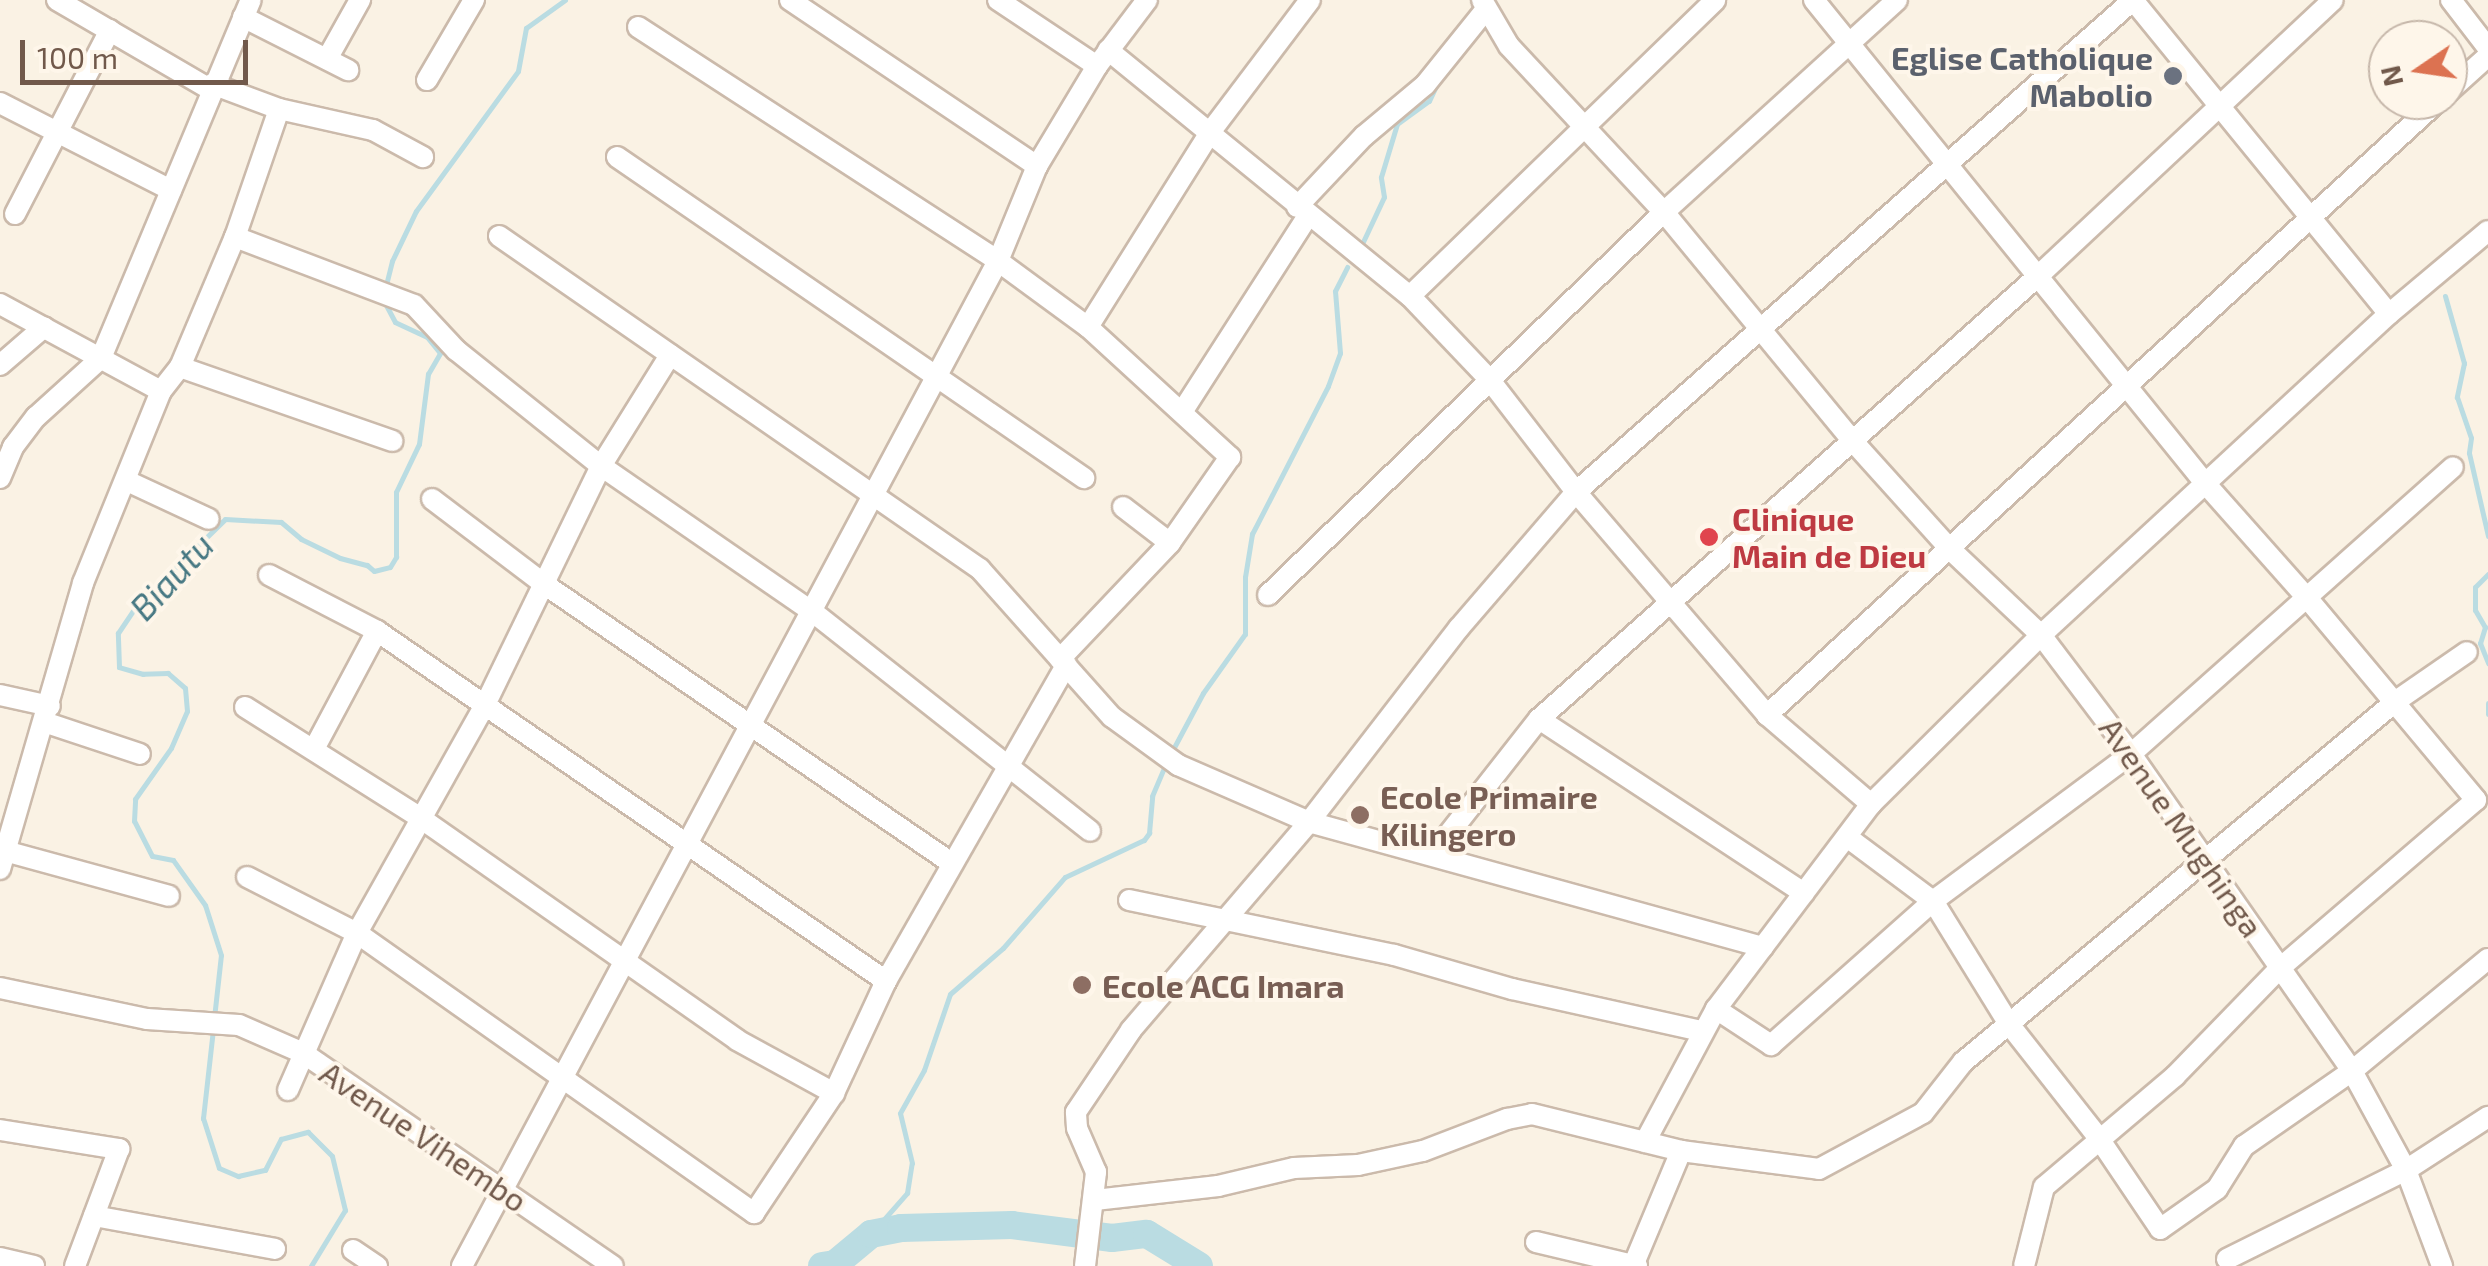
<!DOCTYPE html>
<style>
body{margin:0}
#map{position:relative;width:2488px;height:1266px;overflow:hidden;background:#faf2e4;font-family:"Exo 2",sans-serif}
div>[style]{position:absolute}
[style*='--x']{left:calc(var(--x)*1px);top:calc(var(--y)*1px);width:calc(var(--w)*1px);rotate:calc(var(--a)*1deg)}
.stream>*{height:5px;margin:-2.5px;padding:0 2.5px;transform-origin:2.5px;border-radius:2.5px;background:#badce2}
.river>*{height:28px;margin:-14px;padding:0 14px;transform-origin:14px;border-radius:14px;background:#badce2}
.roads{filter:drop-shadow(2px 0 #cbbaab) drop-shadow(-2px 0 #cbbaab) drop-shadow(0 2px #cbbaab) drop-shadow(0 -2px #cbbaab)}
.minor>*{height:20px;margin:-10px;padding:0 10px;transform-origin:10px;border-radius:10px;background:#fff}
.dots>*{width:28px;height:28px;translate:-50% -50%;box-sizing:border-box;border:5px solid #fef6ea;border-radius:50%}
span{translate:-50% -50%;white-space:nowrap;text-align:center;line-height:1.15;-webkit-text-stroke:8px #fef6ea;paint-order:stroke}
.worship-label{font-size:32px;color:#5b616d;font-weight:700}
.right{translate:-100% -50%;text-align:right}
.health-label{font-size:32px;color:#be3a42;font-weight:700}
.left{translate:0 -50%;text-align:left}
.education-label{font-size:32px;color:#785e54;font-weight:700}
.street-label{font-size:32px;color:#71594b}
.water-label{font-size:35px;color:#477883;font-style:italic}
.north{position:absolute;left:2368px;top:20px;width:100px;height:100px;box-sizing:border-box;background:#fef6ea;border:2px solid #c6b7aa;border-radius:50%;rotate:257deg;font-size:28px;font-weight:700;line-height:40px;text-align:center;color:#71594b}
.north::after{content:'';display:block;margin:auto;width:35px;height:45px;background:#dc7251;clip-path:polygon(50% 0,100% 100%,50% 72%,0 100%)}
.scale{position:absolute;left:20px;top:40px;width:228px;height:45px;box-sizing:border-box;border:5px solid #71594b;border-top:0;padding-left:12px;font-size:30px;line-height:35px;white-space:nowrap;color:#71594b;-webkit-text-stroke:8px #fef6ea;paint-order:stroke}
</style>
<div id="map">
<div class="stream">
<div style="--x:1361;--y:246;--w:54;--a:-64.9"></div>
<div style="--x:1384;--y:197;--w:20;--a:-99"></div>
<div style="--x:1381;--y:177;--w:55;--a:-73.2"></div>
<div style="--x:1397;--y:124;--w:39;--a:-36"></div>
<div style="--x:1429;--y:101;--w:19;--a:-65"></div>
<div style="--x:385;--y:289;--w:29;--a:-76"></div>
<div style="--x:392;--y:261;--w:55;--a:-64.4"></div>
<div style="--x:416;--y:211;--w:173;--a:-53.9"></div>
<div style="--x:518;--y:71;--w:44;--a:-79.5"></div>
<div style="--x:526;--y:28;--w:48;--a:-35.7"></div>
<div style="--x:2445;--y:296;--w:70;--a:74.2"></div>
<div style="--x:2464;--y:363;--w:35;--a:102"></div>
<div style="--x:2457;--y:397;--w:43;--a:71.1"></div>
<div style="--x:2471;--y:438;--w:15;--a:98"></div>
<div style="--x:2469;--y:453;--w:85;--a:77.1"></div>
<div style="--x:2488;--y:574;--w:18;--a:135"></div>
<div style="--x:2475;--y:587;--w:23;--a:90"></div>
<div style="--x:2475;--y:610;--w:20;--a:60"></div>
<div style="--x:2485;--y:627;--w:17;--a:107"></div>
<div style="--x:2480;--y:643;--w:22;--a:68"></div>
<div style="--x:2488;--y:703;--w:11;--a:90"></div>
<div style="--x:1171;--y:753;--w:68;--a:-61.9"></div>
<div style="--x:1203;--y:693;--w:72;--a:-54.6"></div>
<div style="--x:1245;--y:634;--w:57;--a:-90"></div>
<div style="--x:1245;--y:577;--w:44;--a:-80.8"></div>
<div style="--x:1252;--y:534;--w:166;--a:-62.8"></div>
<div style="--x:1328;--y:386;--w:35;--a:-70"></div>
<div style="--x:1340;--y:353;--w:62;--a:-94.6"></div>
<div style="--x:1335;--y:291;--w:27;--a:-63"></div>
<div style="--x:214;--y:1018;--w:63;--a:-83.7"></div>
<div style="--x:221;--y:955;--w:52;--a:-107.7"></div>
<div style="--x:205;--y:905;--w:55;--a:-125.4"></div>
<div style="--x:173;--y:860;--w:21;--a:-169"></div>
<div style="--x:152;--y:856;--w:39;--a:-117"></div>
<div style="--x:134;--y:821;--w:22;--a:-87"></div>
<div style="--x:135;--y:799;--w:62;--a:-54.8"></div>
<div style="--x:171;--y:748;--w:40;--a:-66.6"></div>
<div style="--x:187;--y:711;--w:23;--a:-95"></div>
<div style="--x:185;--y:688;--w:23;--a:-139"></div>
<div style="--x:168;--y:673;--w:25;--a:178"></div>
<div style="--x:143;--y:674;--w:25;--a:-164"></div>
<div style="--x:119;--y:667;--w:34;--a:-92"></div>
<div style="--x:118;--y:633;--w:32;--a:-56"></div>
<div style="--x:136;--y:606;--w:124;--a:-44.3"></div>
<div style="--x:225;--y:519;--w:56;--a:3.1"></div>
<div style="--x:281;--y:522;--w:26;--a:40"></div>
<div style="--x:301;--y:539;--w:43;--a:26"></div>
<div style="--x:340;--y:558;--w:28;--a:15"></div>
<div style="--x:367;--y:565;--w:9;--a:41"></div>
<div style="--x:374;--y:571;--w:16;--a:-14"></div>
<div style="--x:390;--y:567;--w:12;--a:-59"></div>
<div style="--x:396;--y:557;--w:65;--a:-90"></div>
<div style="--x:396;--y:492;--w:53;--a:-64.4"></div>
<div style="--x:419;--y:444;--w:71;--a:-82.7"></div>
<div style="--x:428;--y:374;--w:24;--a:-60"></div>
<div style="--x:440;--y:353;--w:21;--a:-129"></div>
<div style="--x:427;--y:337;--w:35;--a:-155"></div>
<div style="--x:395;--y:322;--w:26;--a:-118"></div>
<div style="--x:213;--y:1029;--w:90;--a:96.4"></div>
<div style="--x:203;--y:1118;--w:52;--a:72.3"></div>
<div style="--x:219;--y:1168;--w:21;--a:23"></div>
<div style="--x:238;--y:1176;--w:28;--a:-13"></div>
<div style="--x:265;--y:1170;--w:35;--a:-63"></div>
<div style="--x:281;--y:1139;--w:28;--a:-15"></div>
<div style="--x:308;--y:1132;--w:34;--a:45"></div>
<div style="--x:332;--y:1156;--w:56;--a:76.5"></div>
<div style="--x:345;--y:1210;--w:66;--a:121.3"></div>
<div style="--x:871;--y:1234;--w:55;--a:-48.7"></div>
<div style="--x:907;--y:1193;--w:30;--a:-81"></div>
<div style="--x:912;--y:1163;--w:51;--a:-103.5"></div>
<div style="--x:900;--y:1113;--w:49;--a:-60.8"></div>
<div style="--x:924;--y:1070;--w:80;--a:-71.1"></div>
<div style="--x:950;--y:994;--w:70;--a:-41"></div>
<div style="--x:1003;--y:948;--w:94;--a:-48.9"></div>
<div style="--x:1065;--y:877;--w:87;--a:-25.1"></div>
<div style="--x:1144;--y:840;--w:9;--a:-54"></div>
<div style="--x:1149;--y:833;--w:37;--a:-85"></div>
<div style="--x:1152;--y:796;--w:36;--a:-67"></div>
</div>
<div class="river">
<div style="--x:822;--y:1266;--w:13;--a:-9"></div>
<div style="--x:835;--y:1264;--w:47;--a:-39.8"></div>
<div style="--x:871;--y:1234;--w:31;--a:-11"></div>
<div style="--x:901;--y:1228;--w:111;--a:-1.5"></div>
<div style="--x:1012;--y:1225;--w:101;--a:7.4"></div>
<div style="--x:1112;--y:1238;--w:35;--a:-7"></div>
<div style="--x:1147;--y:1234;--w:61;--a:31.6"></div>
</div>
<div class="roads">
<div class="minor">
<div style="--x:57;--y:0;--w:177;--a:30.2"></div>
<div style="--x:790;--y:0;--w:298;--a:33.9"></div>
<div style="--x:998;--y:0;--w:119;--a:33.7"></div>
<div style="--x:1482;--y:0;--w:53;--a:59.6"></div>
<div style="--x:1509;--y:46;--w:227;--a:47"></div>
<div style="--x:1664;--y:212;--w:293;--a:50.5"></div>
<div style="--x:1850;--y:438;--w:151;--a:48"></div>
<div style="--x:1951;--y:550;--w:124;--a:43.4"></div>
<div style="--x:2041;--y:635;--w:149;--a:52.9"></div>
<div style="--x:2131;--y:754;--w:386;--a:55.1"></div>
<div style="--x:2352;--y:1071;--w:113;--a:61.4"></div>
<div style="--x:2406;--y:1170;--w:103;--a:69.4"></div>
<div style="--x:1814;--y:0;--w:621;--a:51.01"></div>
<div style="--x:2205;--y:483;--w:155;--a:48.4"></div>
<div style="--x:2308;--y:599;--w:262;--a:50.1"></div>
<div style="--x:2476;--y:800;--w:257;--a:139.4"></div>
<div style="--x:2281;--y:967;--w:152;--a:134.2"></div>
<div style="--x:2175;--y:1076;--w:172;--a:139.7"></div>
<div style="--x:2044;--y:1187;--w:81;--a:104.2"></div>
<div style="--x:2133;--y:0;--w:405;--a:50.8"></div>
<div style="--x:2451;--y:0;--w:61;--a:52.4"></div>
<div style="--x:243;--y:17;--w:118;--a:26.8"></div>
<div style="--x:638;--y:27;--w:429;--a:33"></div>
<div style="--x:998;--y:261;--w:112;--a:36.3"></div>
<div style="--x:1088;--y:327;--w:193;--a:42.5"></div>
<div style="--x:1230;--y:457;--w:105;--a:124.9"></div>
<div style="--x:1170;--y:543;--w:160;--a:133.5"></div>
<div style="--x:1108;--y:50;--w:390;--a:39.2"></div>
<div style="--x:1410;--y:296;--w:115;--a:46.4"></div>
<div style="--x:1489;--y:379;--w:143;--a:52.4"></div>
<div style="--x:1576;--y:492;--w:294;--a:49.4"></div>
<div style="--x:1767;--y:715;--w:137;--a:40.6"></div>
<div style="--x:327;--y:59;--w:68;--a:-60.8"></div>
<div style="--x:427;--y:80;--w:93;--a:-59.6"></div>
<div style="--x:212;--y:84;--w:72;--a:20.5"></div>
<div style="--x:279;--y:109;--w:96;--a:12.6"></div>
<div style="--x:373;--y:130;--w:57;--a:28.4"></div>
<div style="--x:2448;--y:92;--w:54;--a:-42"></div>
<div style="--x:0;--y:103;--w:192;--a:27"></div>
<div style="--x:617;--y:157;--w:567;--a:34.5"></div>
<div style="--x:1297;--y:207;--w:98;--a:-46.7"></div>
<div style="--x:1364;--y:136;--w:80;--a:-39.9"></div>
<div style="--x:1425;--y:85;--w:97;--a:-51.2"></div>
<div style="--x:15;--y:214;--w:207;--a:-62.7"></div>
<div style="--x:499;--y:236;--w:585;--a:34.7"></div>
<div style="--x:980;--y:569;--w:198;--a:48.3"></div>
<div style="--x:1112;--y:717;--w:82;--a:36"></div>
<div style="--x:1178;--y:765;--w:143;--a:23.5"></div>
<div style="--x:1309;--y:822;--w:471;--a:15.4"></div>
<div style="--x:235;--y:237;--w:191;--a:20.8"></div>
<div style="--x:414;--y:305;--w:62;--a:47"></div>
<div style="--x:456;--y:350;--w:186;--a:38.7"></div>
<div style="--x:601;--y:466;--w:257;--a:34.6"></div>
<div style="--x:813;--y:612;--w:353;--a:38.3"></div>
<div style="--x:1410;--y:296;--w:425;--a:-44.1"></div>
<div style="--x:0;--y:304;--w:183;--a:28.4"></div>
<div style="--x:161;--y:391;--w:31;--a:-52"></div>
<div style="--x:180;--y:367;--w:225;--a:19.2"></div>
<div style="--x:1088;--y:327;--w:231;--a:-57.9"></div>
<div style="--x:1211;--y:131;--w:164;--a:-52.9"></div>
<div style="--x:0;--y:365;--w:58;--a:-40.8"></div>
<div style="--x:180;--y:367;--w:141;--a:-67.1"></div>
<div style="--x:235;--y:237;--w:135;--a:-71"></div>
<div style="--x:1182;--y:412;--w:233;--a:-57.3"></div>
<div style="--x:0;--y:478;--w:34;--a:-67"></div>
<div style="--x:13;--y:447;--w:38;--a:-53"></div>
<div style="--x:36;--y:417;--w:88;--a:-42.2"></div>
<div style="--x:101;--y:358;--w:388;--a:-67.3"></div>
<div style="--x:127;--y:481;--w:90;--a:24.9"></div>
<div style="--x:432;--y:499;--w:141;--a:37.2"></div>
<div style="--x:544;--y:584;--w:494;--a:34.4"></div>
<div style="--x:1123;--y:507;--w:59;--a:37.5"></div>
<div style="--x:269;--y:575;--w:122;--a:27.4"></div>
<div style="--x:377;--y:631;--w:618;--a:34.51"></div>
<div style="--x:1268;--y:595;--w:551;--a:-44.04"></div>
<div style="--x:1664;--y:212;--w:315;--a:-42.3"></div>
<div style="--x:0;--y:695;--w:51;--a:12.4"></div>
<div style="--x:245;--y:707;--w:206;--a:32.3"></div>
<div style="--x:419;--y:817;--w:388;--a:35"></div>
<div style="--x:737;--y:1040;--w:111;--a:28.7"></div>
<div style="--x:1767;--y:715;--w:911;--a:-42.46"></div>
<div style="--x:1539;--y:719;--w:317;--a:33.3"></div>
<div style="--x:44;--y:722;--w:101;--a:18.4"></div>
<div style="--x:314;--y:749;--w:134;--a:-61.9"></div>
<div style="--x:1847;--y:837;--w:107;--a:36.7"></div>
<div style="--x:1933;--y:901;--w:145;--a:58.3"></div>
<div style="--x:2009;--y:1024;--w:144;--a:51.8"></div>
<div style="--x:2098;--y:1137;--w:111;--a:56"></div>
<div style="--x:2160;--y:1229;--w:70;--a:-35.1"></div>
<div style="--x:2217;--y:1189;--w:51;--a:-57.9"></div>
<div style="--x:2244;--y:1146;--w:131;--a:-34.8"></div>
<div style="--x:2352;--y:1071;--w:176;--a:-39.5"></div>
<div style="--x:5;--y:851;--w:170;--a:15.3"></div>
<div style="--x:1433;--y:854;--w:172;--a:-51.9"></div>
<div style="--x:1539;--y:719;--w:666;--a:-41.59"></div>
<div style="--x:2037;--y:277;--w:405;--a:-43.1"></div>
<div style="--x:0;--y:869;--w:298;--a:-73.8"></div>
<div style="--x:83;--y:583;--w:207;--a:-67.9"></div>
<div style="--x:247;--y:877;--w:123;--a:27"></div>
<div style="--x:357;--y:933;--w:486;--a:35.2"></div>
<div style="--x:754;--y:1213;--w:144;--a:-56.3"></div>
<div style="--x:834;--y:1093;--w:123;--a:-65.1"></div>
<div style="--x:886;--y:981;--w:364;--a:-60.3"></div>
<div style="--x:1129;--y:900;--w:271;--a:11.7"></div>
<div style="--x:1394;--y:955;--w:123;--a:16.1"></div>
<div style="--x:1512;--y:989;--w:195;--a:12.5"></div>
<div style="--x:0;--y:988;--w:150;--a:11.9"></div>
<div style="--x:147;--y:1019;--w:92;--a:3.7"></div>
<div style="--x:239;--y:1025;--w:70;--a:23.6"></div>
<div style="--x:303;--y:1053;--w:376;--a:34.5"></div>
<div style="--x:1716;--y:1009;--w:66;--a:33.2"></div>
<div style="--x:1771;--y:1045;--w:217;--a:-41.6"></div>
<div style="--x:1933;--y:901;--w:247;--a:-36.6"></div>
<div style="--x:2131;--y:754;--w:431;--a:-41.7"></div>
<div style="--x:288;--y:1090;--w:171;--a:-66.3"></div>
<div style="--x:357;--y:933;--w:259;--a:-60.7"></div>
<div style="--x:484;--y:707;--w:268;--a:-64.1"></div>
<div style="--x:601;--y:466;--w:131;--a:-58.1"></div>
<div style="--x:0;--y:1130;--w:121;--a:9.1"></div>
<div style="--x:119;--y:1149;--w:125;--a:110.6"></div>
<div style="--x:1645;--y:1142;--w:151;--a:-61.9"></div>
<div style="--x:1716;--y:1009;--w:257;--a:-52.9"></div>
<div style="--x:1871;--y:804;--w:240;--a:-44.8"></div>
<div style="--x:2041;--y:635;--w:473;--a:-42.7"></div>
<div style="--x:2389;--y:314;--w:129;--a:-40"></div>
<div style="--x:1095;--y:1200;--w:124;--a:-6.5"></div>
<div style="--x:1218;--y:1186;--w:78;--a:-13.3"></div>
<div style="--x:1294;--y:1168;--w:64;--a:-2.7"></div>
<div style="--x:1358;--y:1165;--w:66;--a:-12.2"></div>
<div style="--x:1423;--y:1151;--w:90;--a:-20.9"></div>
<div style="--x:1507;--y:1119;--w:25;--a:-11"></div>
<div style="--x:1532;--y:1114;--w:154;--a:13.9"></div>
<div style="--x:1681;--y:1151;--w:139;--a:7.4"></div>
<div style="--x:1819;--y:1169;--w:118;--a:-28.3"></div>
<div style="--x:1923;--y:1113;--w:65;--a:-51.9"></div>
<div style="--x:1963;--y:1062;--w:564;--a:-39.82"></div>
<div style="--x:2396;--y:701;--w:86;--a:-34.6"></div>
<div style="--x:94;--y:1216;--w:184;--a:10.3"></div>
<div style="--x:1536;--y:1242;--w:104;--a:13.4"></div>
<div style="--x:353;--y:1250;--w:29;--a:34"></div>
<div style="--x:0;--y:1258;--w:35;--a:13"></div>
<div style="--x:2227;--y:1259;--w:200;--a:-26.4"></div>
<div style="--x:2406;--y:1170;--w:98;--a:-32.9"></div>
<div style="--x:462;--y:1266;--w:1139;--a:-61.93"></div>
<div style="--x:998;--y:261;--w:103;--a:-67.7"></div>
<div style="--x:1037;--y:166;--w:117;--a:-59"></div>
<div style="--x:1097;--y:66;--w:83;--a:-52.9"></div>
<div style="--x:1085;--y:1266;--w:95;--a:-83.3"></div>
<div style="--x:1096;--y:1172;--w:48;--a:-113.4"></div>
<div style="--x:1077;--y:1128;--w:16;--a:-94"></div>
<div style="--x:1076;--y:1112;--w:99;--a:-56.1"></div>
<div style="--x:1131;--y:1030;--w:274;--a:-49.4"></div>
<div style="--x:1309;--y:822;--w:245;--a:-52.3"></div>
<div style="--x:1459;--y:628;--w:179;--a:-49.3"></div>
<div style="--x:1576;--y:492;--w:743;--a:-41.45"></div>
<div style="--x:1633;--y:1266;--w:125;--a:-67.3"></div>
</div>
</div>
<div class="dots">
<div style="left:2173px;top:76px;background:#6b7280"></div>
<div style="left:1709px;top:537px;background:#e0444e"></div>
<div style="left:1360px;top:815px;background:#8d6e63"></div>
<div style="left:1082px;top:985px;background:#8d6e63"></div>
</div>
<div class="worship-label">
<span class="right" style="left:2153px;top:76px">Eglise Catholique<br>Mabolio</span>
</div>
<div class="health-label">
<span class="left" style="left:1732px;top:537px">Clinique<br>Main de Dieu</span>
</div>
<div class="education-label">
<span class="left" style="left:1380px;top:815px">Ecole Primaire<br>Kilingero</span>
<span class="left" style="left:1102px;top:985px">Ecole ACG Imara</span>
</div>
<div class="street-label">
<span style="left:2182px;top:827px;rotate:55deg">Avenue Mughinga</span>
<span style="left:424px;top:1136px;rotate:34deg">Avenue Vihembo</span>
</div>
<div class="water-label">
<span style="left:171px;top:576px;rotate:-47deg">Biautu</span>
</div>
<div class="north">N</div>
<div class="scale">100 m</div>
</div>
